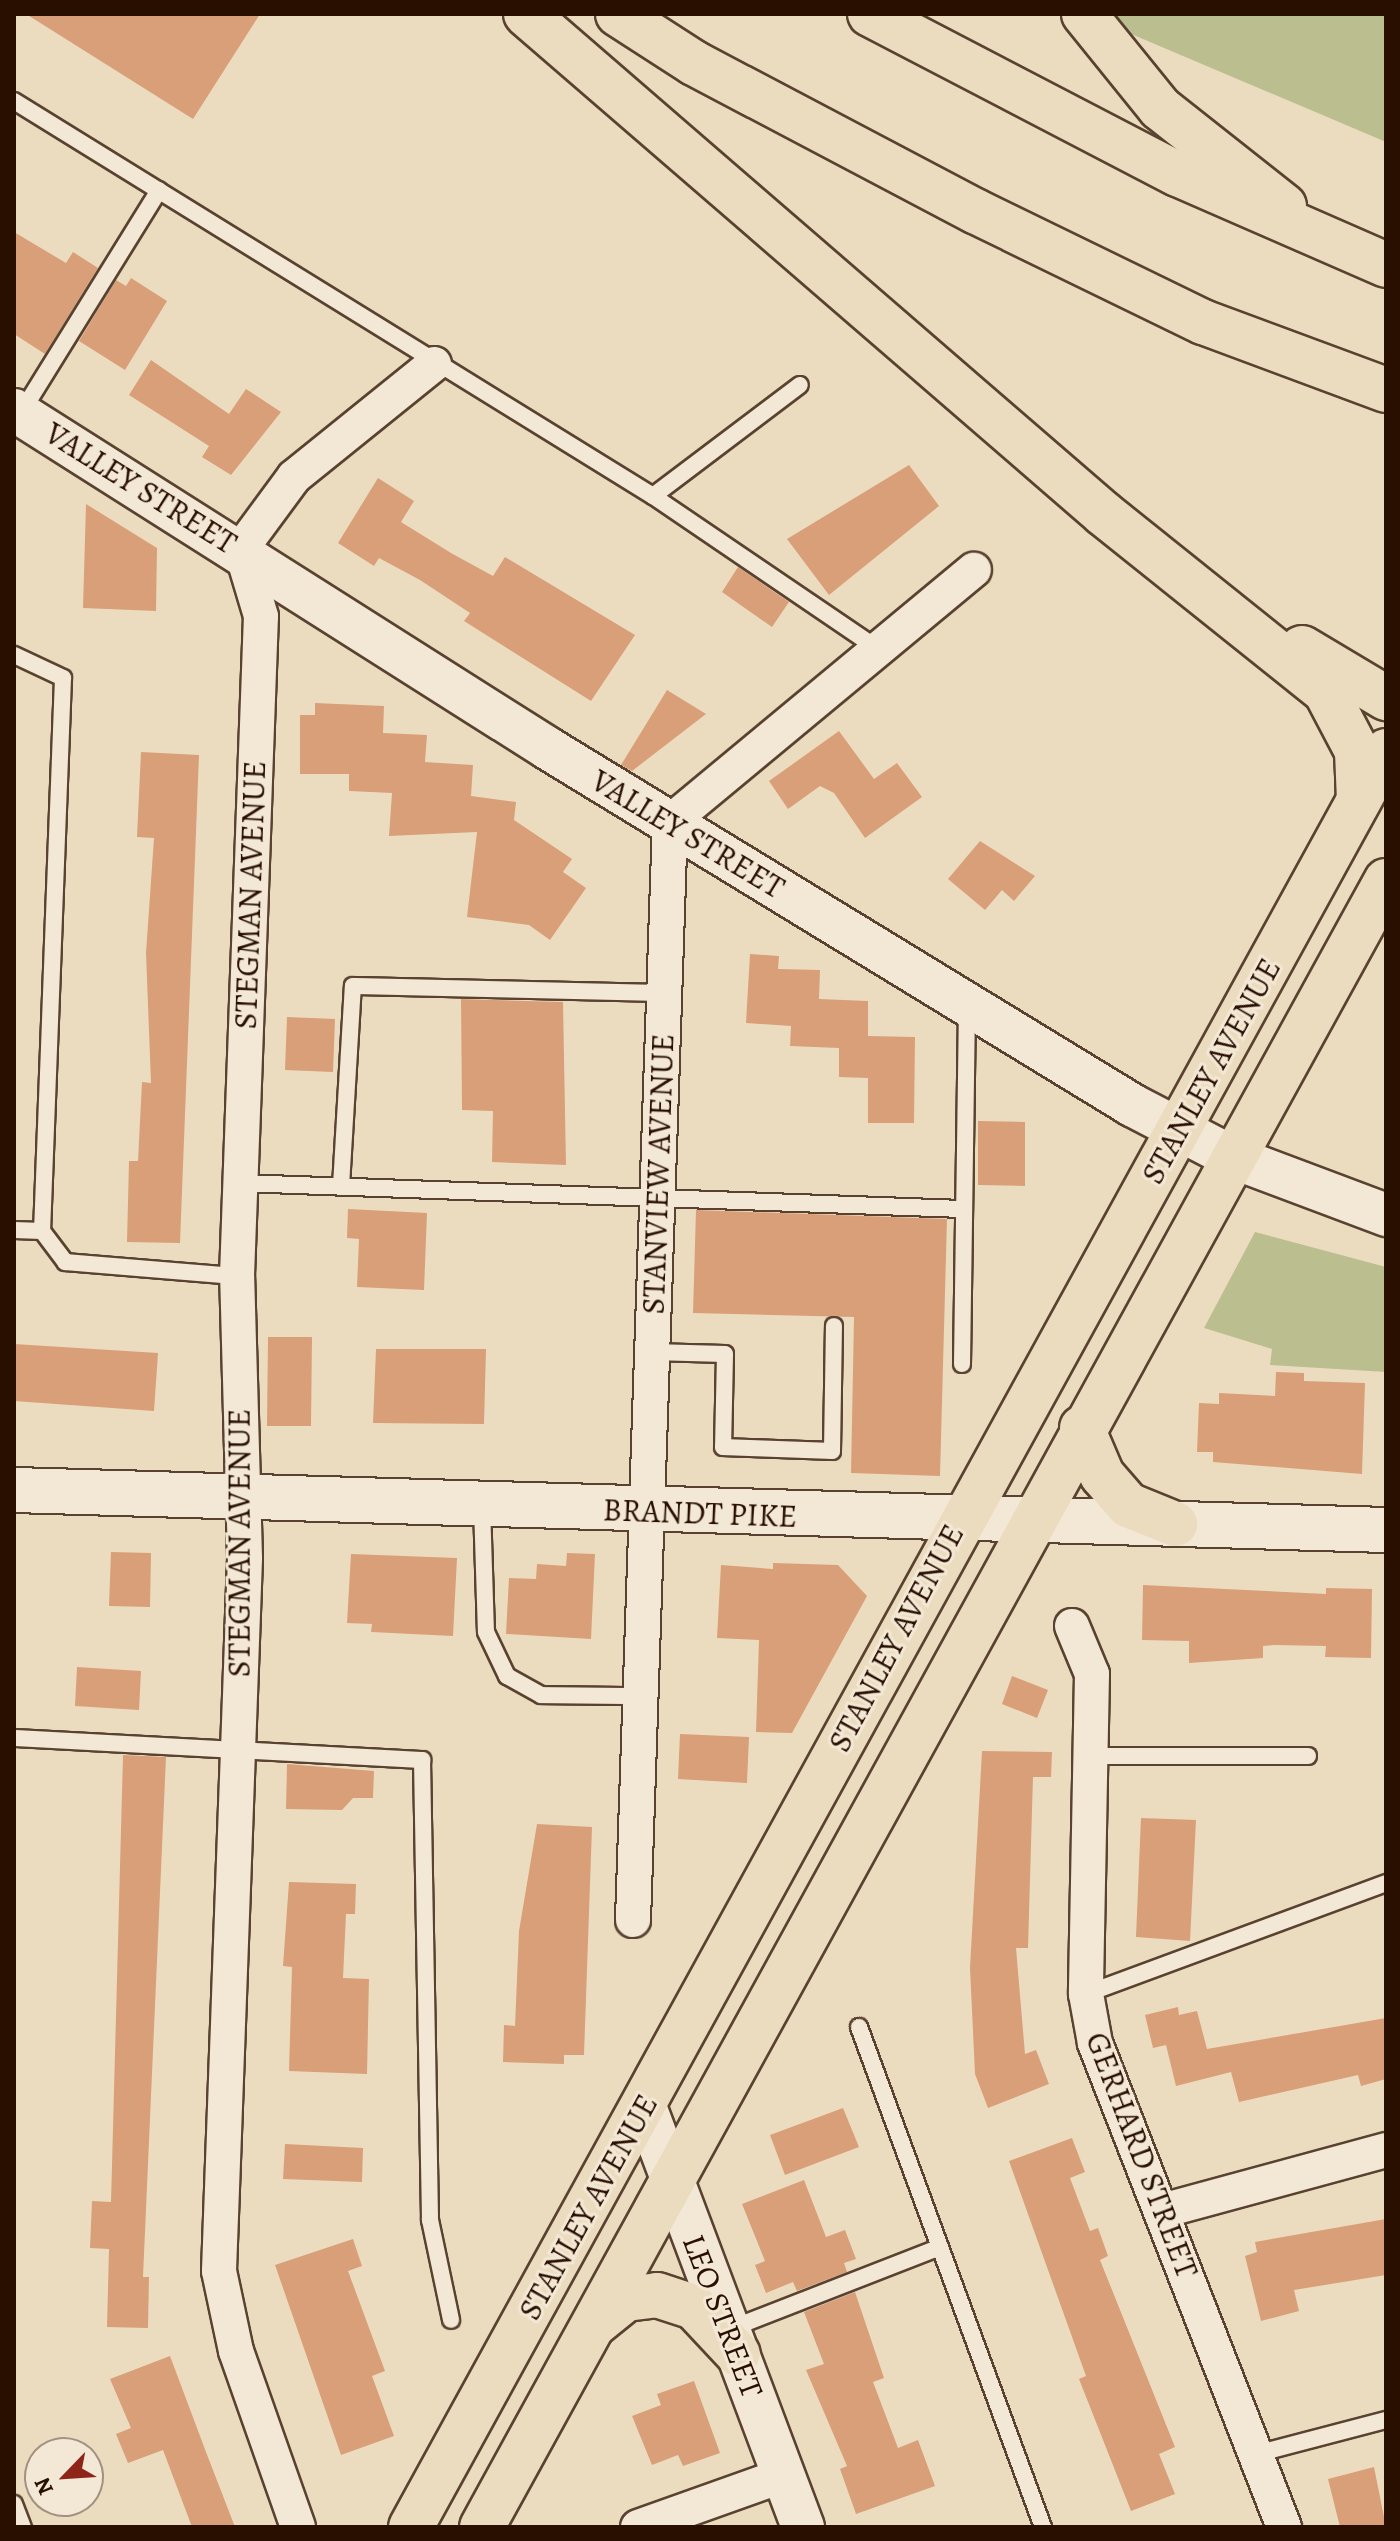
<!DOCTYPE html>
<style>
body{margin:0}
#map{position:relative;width:1400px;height:2541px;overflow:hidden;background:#ecdcbf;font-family:Alegreya,serif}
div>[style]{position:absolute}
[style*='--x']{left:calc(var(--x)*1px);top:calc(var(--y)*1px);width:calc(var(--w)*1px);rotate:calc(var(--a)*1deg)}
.green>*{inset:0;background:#bbbf90}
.building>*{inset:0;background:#d99f79}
.roads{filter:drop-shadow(2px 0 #594230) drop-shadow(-2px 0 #594230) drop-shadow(0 2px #594230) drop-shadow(0 -2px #594230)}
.service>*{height:16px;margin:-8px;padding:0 8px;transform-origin:8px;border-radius:8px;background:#f3e8d5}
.minor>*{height:34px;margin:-17px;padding:0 17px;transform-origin:17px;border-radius:17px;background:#f3e8d5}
.tertiary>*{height:42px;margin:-21px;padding:0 21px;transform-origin:21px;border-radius:21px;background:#f3e8d5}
.secondary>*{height:44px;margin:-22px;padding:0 22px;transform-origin:22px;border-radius:22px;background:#f3e8d5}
.primary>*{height:44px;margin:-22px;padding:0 22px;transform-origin:22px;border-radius:22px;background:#ecdcbf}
.motorway>*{height:44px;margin:-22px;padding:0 22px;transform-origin:22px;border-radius:22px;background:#ecdcbf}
span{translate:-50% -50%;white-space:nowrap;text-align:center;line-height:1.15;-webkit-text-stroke:6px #f3e8d5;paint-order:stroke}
.street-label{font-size:32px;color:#280f00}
.frame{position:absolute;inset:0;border:16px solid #280f00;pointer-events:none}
.north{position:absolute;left:24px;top:2437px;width:80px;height:80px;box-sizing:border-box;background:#f3e8d5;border:2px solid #a29180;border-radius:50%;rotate:245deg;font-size:22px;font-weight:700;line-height:32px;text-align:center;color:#280f00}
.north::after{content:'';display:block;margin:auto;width:28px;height:36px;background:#8f2418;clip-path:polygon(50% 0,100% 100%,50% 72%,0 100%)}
</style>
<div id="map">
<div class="green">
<div style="clip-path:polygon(1084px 14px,1386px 14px,1386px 142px)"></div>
<div style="clip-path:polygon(1255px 1232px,1386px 1267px,1386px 1372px,1270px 1365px,1272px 1349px,1204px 1328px)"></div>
</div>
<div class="building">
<div style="clip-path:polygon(26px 14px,260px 14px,193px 119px)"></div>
<div style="clip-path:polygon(14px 232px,66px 263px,73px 252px,98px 268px,45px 354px,14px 334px)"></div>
<div style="clip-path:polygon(131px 278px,167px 301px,125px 370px,79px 341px,116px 280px,126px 286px)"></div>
<div style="clip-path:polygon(151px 360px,229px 414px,246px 389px,281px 412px,231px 475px,202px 457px,209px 446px,129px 395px)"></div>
<div style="clip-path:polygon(909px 465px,939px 506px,829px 595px,787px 539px)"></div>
<div style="clip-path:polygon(378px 478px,414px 501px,401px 522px,451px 553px,493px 576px,505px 557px,635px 635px,591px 701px,464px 621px,470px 613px,420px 580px,379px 558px,374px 566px,338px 543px)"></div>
<div style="clip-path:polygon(86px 504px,157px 548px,156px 611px,83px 608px)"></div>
<div style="clip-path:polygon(738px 567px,789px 602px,772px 627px,722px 592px)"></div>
<div style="clip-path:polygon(667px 690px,706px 714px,632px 771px,621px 765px)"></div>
<div style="clip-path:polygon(315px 703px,384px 706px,383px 733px,427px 735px,425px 762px,473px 765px,471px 796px,516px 802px,514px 820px,572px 859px,563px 872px,586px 888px,550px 940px,529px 925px,467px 917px,477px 832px,389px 836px,392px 793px,349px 791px,349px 774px,300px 774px,300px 715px,315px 715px)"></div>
<div style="clip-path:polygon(839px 731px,874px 779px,897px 763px,922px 797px,865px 838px,834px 793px,820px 786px,788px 809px,769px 781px)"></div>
<div style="clip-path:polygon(141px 752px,199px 755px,180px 1243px,127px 1242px,129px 1161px,138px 1161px,142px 1082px,151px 1083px,146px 953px,154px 838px,137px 837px)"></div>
<div style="clip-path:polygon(980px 841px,1035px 876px,1014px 901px,1002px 890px,985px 910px,948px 879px)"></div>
<div style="clip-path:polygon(750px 954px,779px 956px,778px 969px,820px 970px,819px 999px,868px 1001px,868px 1036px,915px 1037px,914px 1123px,868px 1123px,868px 1078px,839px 1077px,839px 1048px,790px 1046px,791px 1026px,746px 1023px)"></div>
<div style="clip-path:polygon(461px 999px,563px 1002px,566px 1165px,492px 1162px,493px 1111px,462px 1110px)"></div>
<div style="clip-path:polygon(287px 1017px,335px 1019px,333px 1072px,285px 1070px)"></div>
<div style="clip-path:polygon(978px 1121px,1025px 1122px,1025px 1186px,978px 1185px)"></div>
<div style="clip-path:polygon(348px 1209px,427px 1213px,424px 1290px,357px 1287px,359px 1239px,347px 1238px)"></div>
<div style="clip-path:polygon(696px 1210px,947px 1219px,940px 1476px,851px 1473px,854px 1317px,693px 1313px)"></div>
<div style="clip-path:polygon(268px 1337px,312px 1337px,311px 1426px,267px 1426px)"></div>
<div style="clip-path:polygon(14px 1344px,158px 1353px,154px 1411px,14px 1401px)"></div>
<div style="clip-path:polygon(376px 1349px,486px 1349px,484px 1424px,373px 1423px)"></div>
<div style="clip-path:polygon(1276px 1372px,1304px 1373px,1304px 1381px,1365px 1383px,1362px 1474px,1213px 1462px,1213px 1452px,1197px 1452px,1199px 1403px,1219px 1404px,1219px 1393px,1275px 1396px)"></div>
<div style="clip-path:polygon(111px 1552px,151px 1553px,150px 1607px,109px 1606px)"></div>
<div style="clip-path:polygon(567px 1553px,595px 1554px,591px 1639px,506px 1634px,509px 1578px,536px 1579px,537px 1564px,566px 1566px)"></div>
<div style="clip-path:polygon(351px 1554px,457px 1558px,453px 1636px,371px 1632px,372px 1624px,347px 1623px)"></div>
<div style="clip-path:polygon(773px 1563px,838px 1565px,867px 1596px,792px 1733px,756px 1732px,759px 1640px,717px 1638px,721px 1565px,773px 1569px)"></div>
<div style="clip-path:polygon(1143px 1585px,1326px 1594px,1326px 1588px,1372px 1589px,1371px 1658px,1325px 1657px,1326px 1646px,1274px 1645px,1263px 1646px,1263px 1658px,1189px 1663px,1189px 1641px,1142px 1640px)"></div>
<div style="clip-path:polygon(77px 1667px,141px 1671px,139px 1710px,75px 1706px)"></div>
<div style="clip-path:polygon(1012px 1676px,1048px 1690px,1037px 1718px,1002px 1704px)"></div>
<div style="clip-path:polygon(680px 1734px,749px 1737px,747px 1783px,678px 1779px)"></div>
<div style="clip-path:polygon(982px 1751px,1052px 1752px,1051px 1777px,1033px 1777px,1028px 1948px,1016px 1948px,1025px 2054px,1036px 2050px,1049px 2084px,988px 2108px,975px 2074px,970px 1968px)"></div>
<div style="clip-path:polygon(123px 1755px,166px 1757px,143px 2277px,149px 2277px,148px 2328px,107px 2327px,109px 2249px,90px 2248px,92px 2201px,111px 2202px)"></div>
<div style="clip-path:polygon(287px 1764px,374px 1771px,373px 1798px,353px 1798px,342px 1810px,286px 1809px)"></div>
<div style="clip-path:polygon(1141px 1818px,1196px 1820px,1190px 1941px,1136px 1937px)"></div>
<div style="clip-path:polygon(537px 1824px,592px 1827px,584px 2055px,564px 2055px,564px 2064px,503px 2062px,504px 2025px,515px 2026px,519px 1931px)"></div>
<div style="clip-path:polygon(289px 1882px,356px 1884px,355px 1914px,346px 1914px,343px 1978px,369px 1979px,367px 2074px,289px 2071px,292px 1967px,283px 1966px)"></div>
<div style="clip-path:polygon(1178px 2007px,1179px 2015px,1197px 2011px,1207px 2049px,1386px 2018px,1386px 2079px,1361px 2086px,1358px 2075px,1239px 2102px,1231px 2072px,1176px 2086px,1166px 2045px,1153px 2048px,1145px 2015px)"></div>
<div style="clip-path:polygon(843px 2108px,859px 2147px,785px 2175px,770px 2135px)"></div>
<div style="clip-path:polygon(1072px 2138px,1085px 2172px,1070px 2178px,1090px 2231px,1098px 2228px,1108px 2256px,1100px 2260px,1175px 2447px,1159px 2454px,1175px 2494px,1131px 2511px,1079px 2379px,1086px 2376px,1009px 2161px)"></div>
<div style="clip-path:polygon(285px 2144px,363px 2148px,362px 2182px,283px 2179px)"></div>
<div style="clip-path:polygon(804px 2180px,826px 2237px,845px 2230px,856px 2259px,844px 2263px,847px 2272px,797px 2291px,793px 2282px,766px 2293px,755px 2265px,765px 2261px,742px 2204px)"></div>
<div style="clip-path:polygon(1386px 2219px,1386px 2275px,1294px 2290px,1299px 2311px,1261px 2321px,1245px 2256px,1257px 2252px,1255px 2242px)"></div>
<div style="clip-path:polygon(353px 2239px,362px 2266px,348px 2271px,385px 2371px,372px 2376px,394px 2436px,341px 2455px,275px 2265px)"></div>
<div style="clip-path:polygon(855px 2292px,884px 2378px,873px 2382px,898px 2448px,918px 2440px,935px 2486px,856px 2514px,840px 2469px,847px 2466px,806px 2370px,824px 2364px,804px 2312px)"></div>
<div style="clip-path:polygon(170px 2356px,206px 2452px,235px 2527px,192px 2527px,163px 2450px,128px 2463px,116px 2434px,131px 2428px,110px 2379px)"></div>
<div style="clip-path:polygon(694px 2381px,720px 2453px,683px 2466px,678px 2455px,652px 2465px,632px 2416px,661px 2405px,657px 2394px)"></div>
<div style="clip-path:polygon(1374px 2467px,1386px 2527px,1340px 2527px,1328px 2479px)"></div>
</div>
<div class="roads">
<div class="service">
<div style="--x:14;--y:101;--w:751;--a:31.72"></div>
<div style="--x:653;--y:496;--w:268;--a:34.2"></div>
<div style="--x:21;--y:413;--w:262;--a:-58.2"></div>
<div style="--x:653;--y:496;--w:184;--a:-37.1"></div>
<div style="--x:14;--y:655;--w:54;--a:25.1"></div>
<div style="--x:63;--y:678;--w:553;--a:92.17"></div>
<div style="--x:42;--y:1231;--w:39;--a:53"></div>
<div style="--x:65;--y:1262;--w:173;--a:4.7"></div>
<div style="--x:240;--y:1183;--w:724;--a:2.06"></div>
<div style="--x:341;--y:1186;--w:200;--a:-86.6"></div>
<div style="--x:353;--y:986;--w:311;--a:1.3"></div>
<div style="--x:14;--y:1230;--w:28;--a:2"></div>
<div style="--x:652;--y:1352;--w:73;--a:1.6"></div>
<div style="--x:725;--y:1354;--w:93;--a:91.2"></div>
<div style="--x:723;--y:1447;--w:109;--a:2.1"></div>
<div style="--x:832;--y:1451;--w:125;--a:-89.1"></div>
<div style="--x:962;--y:1364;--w:354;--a:-89.2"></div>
<div style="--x:482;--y:1506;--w:126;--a:88.2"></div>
<div style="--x:486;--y:1632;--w:49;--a:64.5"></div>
<div style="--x:507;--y:1676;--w:39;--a:29"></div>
<div style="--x:541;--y:1695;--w:100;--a:0.6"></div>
<div style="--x:14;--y:1738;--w:409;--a:3.1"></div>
<div style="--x:422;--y:1760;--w:460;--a:89"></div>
<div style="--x:430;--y:2220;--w:102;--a:78.1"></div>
<div style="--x:1091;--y:1756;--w:217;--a:0"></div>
<div style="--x:1086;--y:1994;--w:320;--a:-20.3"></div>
<div style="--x:859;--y:2027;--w:533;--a:69.8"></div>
<div style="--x:730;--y:2329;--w:225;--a:-21.3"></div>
<div style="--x:1256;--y:2454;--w:134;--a:-14.7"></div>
<div style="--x:14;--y:2504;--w:25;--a:69"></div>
</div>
<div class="minor">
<div style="--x:1072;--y:1626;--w:52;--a:67.4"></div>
<div style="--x:1092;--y:1674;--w:320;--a:91.1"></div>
<div style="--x:1086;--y:1994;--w:50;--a:79.6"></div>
<div style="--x:1095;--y:2043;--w:520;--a:68.67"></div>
<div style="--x:633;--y:1920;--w:1099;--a:-88.07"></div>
<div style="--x:670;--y:822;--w:395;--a:-39.7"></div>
<div style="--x:1162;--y:2211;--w:232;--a:-15.2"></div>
<div style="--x:298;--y:2527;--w:187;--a:-109.4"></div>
<div style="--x:236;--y:2351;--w:82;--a:-102"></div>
<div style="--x:219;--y:2271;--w:713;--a:-87.91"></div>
<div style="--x:245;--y:1558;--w:282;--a:-91.6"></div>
<div style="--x:237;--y:1276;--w:660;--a:-87.92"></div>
<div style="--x:261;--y:616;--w:70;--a:-106.6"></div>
<div style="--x:241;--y:549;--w:89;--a:-53.6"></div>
<div style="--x:294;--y:477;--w:180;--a:-38.9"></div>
<div style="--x:638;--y:2527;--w:155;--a:-19.6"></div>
</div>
<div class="tertiary">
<div style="--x:14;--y:410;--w:633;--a:32.36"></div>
<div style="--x:549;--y:749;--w:683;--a:31.41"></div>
<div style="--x:1132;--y:1105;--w:113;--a:27.5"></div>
<div style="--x:1232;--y:1157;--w:165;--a:20.6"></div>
<div style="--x:644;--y:2104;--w:452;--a:69.4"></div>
</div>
<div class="secondary">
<div style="--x:14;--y:1490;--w:1373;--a:1.67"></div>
</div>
<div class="primary">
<div style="--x:1082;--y:1428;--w:51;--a:66.9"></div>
<div style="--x:1102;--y:1475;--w:40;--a:49"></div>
<div style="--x:1128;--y:1505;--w:51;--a:22"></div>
<div style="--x:595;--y:2324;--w:40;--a:-39"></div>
<div style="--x:626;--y:2299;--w:31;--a:-7"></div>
<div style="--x:657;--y:2295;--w:39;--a:18"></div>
<div style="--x:694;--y:2307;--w:64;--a:46.9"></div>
<div style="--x:411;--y:2527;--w:2026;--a:-61.23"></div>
<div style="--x:482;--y:2527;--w:1878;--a:-61.22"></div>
</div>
<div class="motorway">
<div style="--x:526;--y:14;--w:764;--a:40.86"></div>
<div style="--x:1104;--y:514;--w:285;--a:38.7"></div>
<div style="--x:1326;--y:692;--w:67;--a:62.3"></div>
<div style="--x:1357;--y:751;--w:49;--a:87.7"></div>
<div style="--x:618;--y:14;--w:90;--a:32.8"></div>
<div style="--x:694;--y:63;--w:318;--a:27.8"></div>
<div style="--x:975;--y:211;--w:254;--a:26"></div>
<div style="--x:1203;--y:322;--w:195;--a:20.4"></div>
<div style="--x:870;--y:14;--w:347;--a:27.5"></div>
<div style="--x:1178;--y:174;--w:227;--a:23.6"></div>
<div style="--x:1084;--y:14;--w:121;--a:51"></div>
<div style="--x:1160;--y:108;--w:158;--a:38.3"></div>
<div style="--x:1302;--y:648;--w:98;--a:30.8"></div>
</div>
</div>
<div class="street-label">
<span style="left:141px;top:488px;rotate:32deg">VALLEY STREET</span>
<span style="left:688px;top:834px;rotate:31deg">VALLEY STREET</span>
<span style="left:250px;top:895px;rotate:-88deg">STEGMAN AVENUE</span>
<span style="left:1211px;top:1071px;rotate:-61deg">STANLEY AVENUE</span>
<span style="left:658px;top:1174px;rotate:-88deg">STANVIEW AVENUE</span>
<span style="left:700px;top:1513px;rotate:2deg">BRANDT PIKE</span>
<span style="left:239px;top:1543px;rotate:-90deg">STEGMAN AVENUE</span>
<span style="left:896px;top:1638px;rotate:-62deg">STANLEY AVENUE</span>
<span style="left:1142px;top:2155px;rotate:69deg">GERHARD STREET</span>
<span style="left:588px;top:2207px;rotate:-61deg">STANLEY AVENUE</span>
<span style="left:723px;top:2316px;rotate:69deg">LEO STREET</span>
</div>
<div class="frame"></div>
<div class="north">N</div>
</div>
